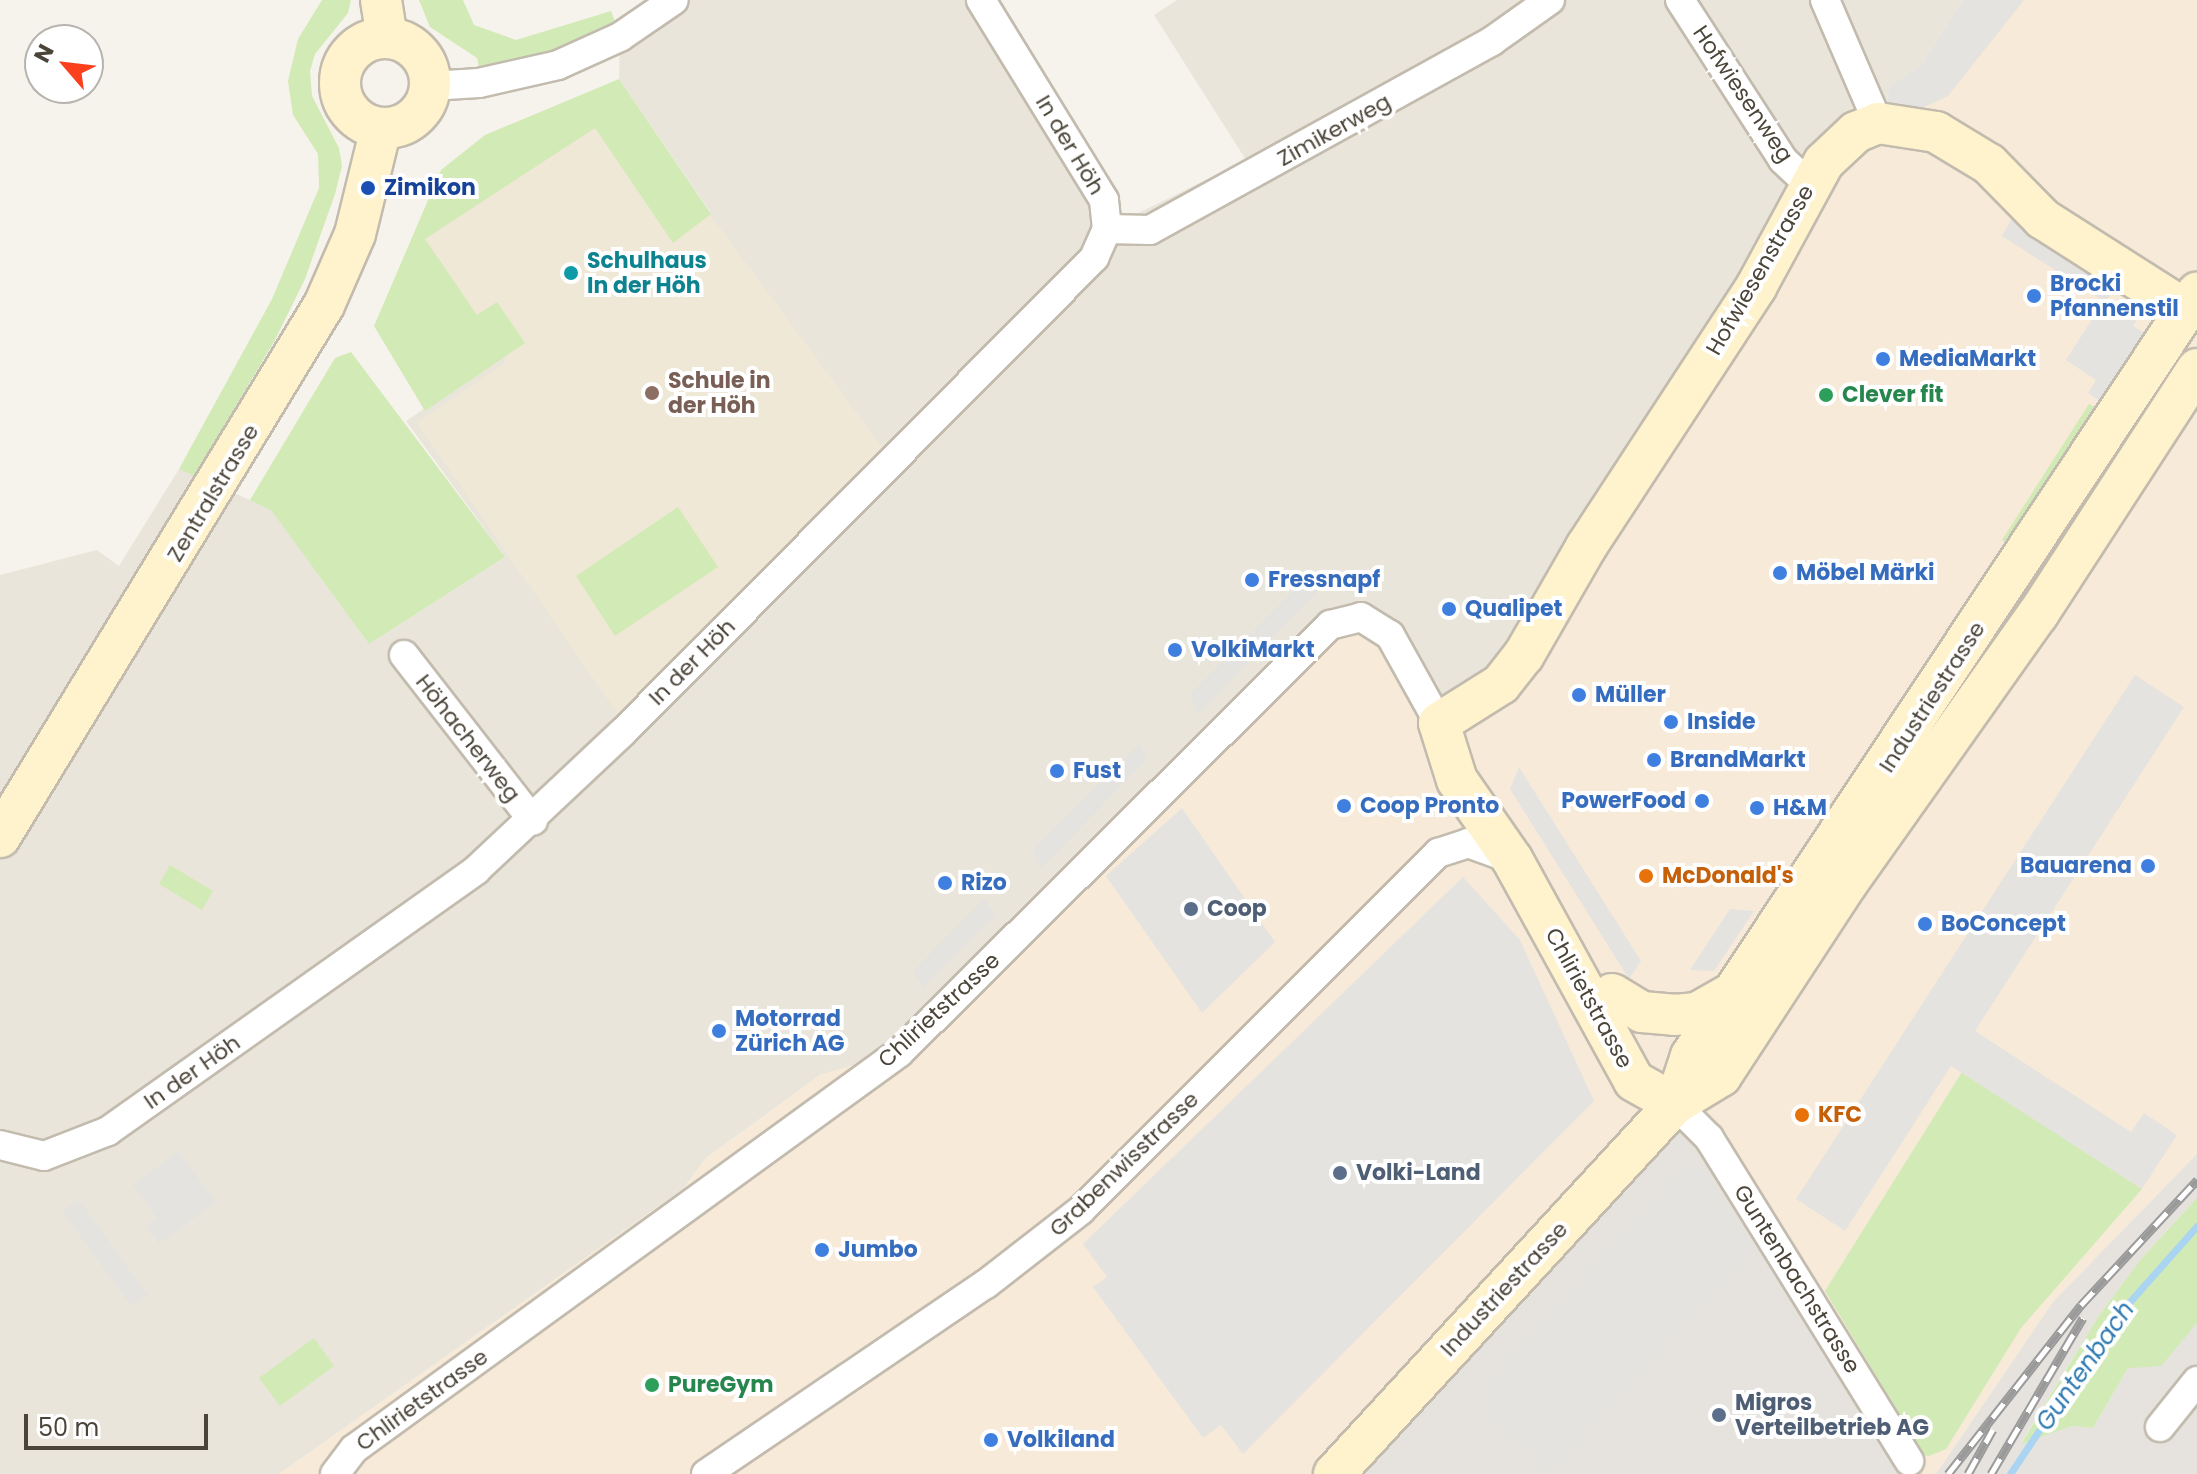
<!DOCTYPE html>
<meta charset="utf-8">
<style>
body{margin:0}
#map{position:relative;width:2197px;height:1474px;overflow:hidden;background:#f6f3ec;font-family:Poppins,sans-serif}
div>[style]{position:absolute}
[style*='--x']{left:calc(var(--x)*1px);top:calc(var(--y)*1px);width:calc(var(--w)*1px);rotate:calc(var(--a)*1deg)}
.residential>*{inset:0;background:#eae5da}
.commercial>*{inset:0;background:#f7ead8}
.industrial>*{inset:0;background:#e6e2dd}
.education>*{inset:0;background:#efe8d6}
.green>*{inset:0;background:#d2eab5}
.parking>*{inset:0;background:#e5e3e0}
.stream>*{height:7px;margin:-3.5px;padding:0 3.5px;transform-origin:3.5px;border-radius:3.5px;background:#a9d4f2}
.roads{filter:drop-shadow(2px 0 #c2bbae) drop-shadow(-2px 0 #c2bbae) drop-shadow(0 2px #c2bbae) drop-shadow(0 -2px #c2bbae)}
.street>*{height:28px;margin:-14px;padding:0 14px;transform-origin:14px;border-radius:14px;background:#fff}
.secondary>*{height:40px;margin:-20px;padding:0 20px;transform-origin:20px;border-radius:20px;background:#fff3cd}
.secondary>.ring{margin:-20px;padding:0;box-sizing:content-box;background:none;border:40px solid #fff3cd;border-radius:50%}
.rail>*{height:9px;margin-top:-4.5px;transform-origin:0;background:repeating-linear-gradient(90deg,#fff 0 18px,#9a9a9a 0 36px);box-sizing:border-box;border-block:2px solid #9a9a9a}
.dots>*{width:22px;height:22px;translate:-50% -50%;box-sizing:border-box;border:4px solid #fff;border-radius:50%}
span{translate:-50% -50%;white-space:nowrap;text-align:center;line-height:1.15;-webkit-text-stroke:8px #fff;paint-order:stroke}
.street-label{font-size:22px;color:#4b4439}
.transit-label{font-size:22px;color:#164399;font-weight:700}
.left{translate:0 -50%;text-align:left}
.culture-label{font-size:22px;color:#0d838f;font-weight:700}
.shop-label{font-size:22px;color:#366cbe;font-weight:700}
.right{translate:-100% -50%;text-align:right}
.education-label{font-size:22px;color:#785e54;font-weight:700}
.leisure-label{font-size:22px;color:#27864d;font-weight:700}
.food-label{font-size:22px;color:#c56008;font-weight:700}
.service-label{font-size:22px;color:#4e5e75;font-weight:700}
.water-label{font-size:24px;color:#2e7ab2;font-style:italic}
.north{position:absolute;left:24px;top:24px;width:80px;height:80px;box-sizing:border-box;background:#fff;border:2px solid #b7b4b0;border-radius:50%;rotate:298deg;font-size:22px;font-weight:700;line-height:32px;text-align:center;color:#4b4439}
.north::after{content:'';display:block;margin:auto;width:28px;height:36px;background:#fc3f1d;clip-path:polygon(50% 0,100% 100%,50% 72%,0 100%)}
.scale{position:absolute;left:24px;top:1414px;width:184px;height:36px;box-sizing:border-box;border:4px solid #4b4439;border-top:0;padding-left:10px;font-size:24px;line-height:28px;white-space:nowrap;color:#4b4439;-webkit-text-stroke:6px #fff;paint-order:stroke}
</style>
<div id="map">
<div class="residential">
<div style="clip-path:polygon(674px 0,981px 0,1108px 228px,1246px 160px,1154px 15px,1177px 0,1963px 0,1921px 65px,1889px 86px,1886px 110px,1524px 655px,900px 1052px,820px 1075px,706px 1158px,683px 1189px,279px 1474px,0 1474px,0 575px,97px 550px,119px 566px,179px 469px,271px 509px,369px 644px,505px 557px,406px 421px,711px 213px,619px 79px,620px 37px)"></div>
</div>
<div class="commercial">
<div style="clip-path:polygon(1963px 0,2197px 0,2197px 1154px,2053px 1302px,1936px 1474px,1923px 1474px,1909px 1461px,1334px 1474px,279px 1474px,683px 1189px,706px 1158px,820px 1075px,900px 1052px,1330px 625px,1361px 617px,1439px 723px,1474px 702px,1756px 287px,1886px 110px,1889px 86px,1921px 65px)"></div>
</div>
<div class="industrial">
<div style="clip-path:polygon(1675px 1104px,1909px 1461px,1923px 1474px,1334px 1474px)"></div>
<div style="clip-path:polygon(2197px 1154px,2197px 1198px,2140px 1260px,2098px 1317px,2021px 1443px,2072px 1426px,2093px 1428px,2128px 1368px,2184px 1337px,2197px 1323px,2197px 1474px,1936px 1474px,2053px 1302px)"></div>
</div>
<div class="education">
<div style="clip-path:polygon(626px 101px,885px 451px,620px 717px,417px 423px,506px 362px,417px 238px)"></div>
</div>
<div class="green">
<div style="clip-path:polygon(322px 0,351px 0,348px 13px,315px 54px,310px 71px,312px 96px,339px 148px,342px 166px,335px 194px,305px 279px,275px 340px,194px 476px,179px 469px,272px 299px,319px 188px,318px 154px,293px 115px,288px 81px,298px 39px)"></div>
<div style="clip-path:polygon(419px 0,463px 0,474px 25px,516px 40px,611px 11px,616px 24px,586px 41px,534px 58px,479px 67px,477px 58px,430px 27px)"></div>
<div style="clip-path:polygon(619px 79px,711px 214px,673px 243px,595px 128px,425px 239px,477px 315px,497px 302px,525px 343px,425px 411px,374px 326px,441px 170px,485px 135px)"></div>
<div style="clip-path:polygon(351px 352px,505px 557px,369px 644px,271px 510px,250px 500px,335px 358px)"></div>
<div style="clip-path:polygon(2089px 404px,2099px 409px,2009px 544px,2002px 540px)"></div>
<div style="clip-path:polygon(678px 507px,718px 567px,615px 636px,576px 576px)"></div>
<div style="clip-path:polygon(170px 865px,213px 891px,202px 910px,159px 884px)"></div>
<div style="clip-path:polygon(1962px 1072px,2142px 1189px,2021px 1328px,1946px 1449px,1929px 1456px,1924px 1455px,1825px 1291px)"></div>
<div style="clip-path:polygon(2197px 1198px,2197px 1323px,2161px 1366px,2128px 1368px,2093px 1428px,2072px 1426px,2021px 1444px,2098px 1317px,2140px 1260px)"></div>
<div style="clip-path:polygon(314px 1338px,334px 1366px,280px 1406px,259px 1378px)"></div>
</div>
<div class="parking">
<div style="clip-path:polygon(1963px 0,2024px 0,1948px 96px,1911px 113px,1886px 110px,1889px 86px,1921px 65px)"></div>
<div style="clip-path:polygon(2012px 218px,2116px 287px,2105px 302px,2002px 236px)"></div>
<div style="clip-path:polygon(2127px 300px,2143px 311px,2133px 326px,2148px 335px,2103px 403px,2088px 393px,2096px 380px,2066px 360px,2101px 305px,2117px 315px)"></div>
<div style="clip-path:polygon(1307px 577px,1317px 592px,1199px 713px,1189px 695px)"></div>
<div style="clip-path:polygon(2135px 675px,2184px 707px,1975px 1031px,2131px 1132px,2144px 1113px,2177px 1135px,2142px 1189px,1951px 1066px,1845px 1231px,1796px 1199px)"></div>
<div style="clip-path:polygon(1139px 744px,1148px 759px,1041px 868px,1032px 850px)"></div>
<div style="clip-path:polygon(1519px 767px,1641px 961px,1629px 979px,1510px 789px)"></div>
<div style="clip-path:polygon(1182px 808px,1275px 942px,1202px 1013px,1106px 876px)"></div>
<div style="clip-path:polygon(1463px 877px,1520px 940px,1594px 1101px,1243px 1454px,1221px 1425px,1203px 1438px,1093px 1287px,1107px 1277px,1083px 1244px)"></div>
<div style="clip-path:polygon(985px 898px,995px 916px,923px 988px,913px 971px)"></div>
<div style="clip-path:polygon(1730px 909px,1754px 911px,1714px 971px,1690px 970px)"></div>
<div style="clip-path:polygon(178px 1151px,216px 1202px,159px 1244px,146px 1227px,157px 1218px,133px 1185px)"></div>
<div style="clip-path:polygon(1684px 1161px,1704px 1172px,1757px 1255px,1745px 1262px,1552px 1474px,1541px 1474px,1539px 1464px,1483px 1414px,1476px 1392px)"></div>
<div style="clip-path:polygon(79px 1200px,148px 1295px,131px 1306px,62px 1211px)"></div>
</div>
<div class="stream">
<div style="--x:2010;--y:1474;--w:179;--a:-56.4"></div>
<div style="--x:2109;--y:1325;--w:132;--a:-48.4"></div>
</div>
<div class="roads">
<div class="street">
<div style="--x:1680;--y:0;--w:190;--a:57.2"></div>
<div style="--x:1783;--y:160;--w:37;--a:43"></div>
<div style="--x:1825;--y:0;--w:134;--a:66.7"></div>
<div style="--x:430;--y:86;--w:49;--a:-3.5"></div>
<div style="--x:479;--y:83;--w:81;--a:-12.8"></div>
<div style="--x:558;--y:65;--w:68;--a:-24.3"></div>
<div style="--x:620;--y:37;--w:65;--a:-34.4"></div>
<div style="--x:1107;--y:229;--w:43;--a:1.3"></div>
<div style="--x:1150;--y:230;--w:391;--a:-28.9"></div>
<div style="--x:1492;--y:41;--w:71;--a:-35.3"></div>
<div style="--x:404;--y:655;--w:210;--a:52.1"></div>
<div style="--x:1675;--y:1104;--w:48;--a:45"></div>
<div style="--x:1709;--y:1138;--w:380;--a:58.2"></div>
<div style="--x:0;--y:1145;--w:45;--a:14"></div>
<div style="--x:44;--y:1156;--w:69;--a:-21.3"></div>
<div style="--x:108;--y:1131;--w:451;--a:-35.3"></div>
<div style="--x:476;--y:870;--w:200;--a:-43.2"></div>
<div style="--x:622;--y:733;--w:670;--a:-45.18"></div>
<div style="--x:1094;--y:258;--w:32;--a:-66"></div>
<div style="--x:1107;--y:229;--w:29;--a:-96"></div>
<div style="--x:1104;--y:200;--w:235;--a:-121.6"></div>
<div style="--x:2160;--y:1427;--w:59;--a:-51.2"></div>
<div style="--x:335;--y:1474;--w:31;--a:-53"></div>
<div style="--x:354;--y:1449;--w:675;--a:-36.02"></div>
<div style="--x:900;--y:1052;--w:606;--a:-44.8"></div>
<div style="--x:1330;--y:625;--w:32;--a:-14"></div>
<div style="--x:1361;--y:617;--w:34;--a:32"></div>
<div style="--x:1390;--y:635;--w:101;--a:60.9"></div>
<div style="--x:706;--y:1474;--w:338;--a:-34.2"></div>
<div style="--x:986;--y:1284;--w:120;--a:-37.9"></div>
<div style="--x:1081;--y:1210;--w:505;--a:-45"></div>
<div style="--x:1438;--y:853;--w:32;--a:-18"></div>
<div style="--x:1468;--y:843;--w:47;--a:20"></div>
</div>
<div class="secondary">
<div style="--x:381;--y:0;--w:37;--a:81"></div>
<div class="ring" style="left:340px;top:38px;width:50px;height:50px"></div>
<div style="--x:1439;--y:723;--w:73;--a:-32.2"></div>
<div style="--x:1501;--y:684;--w:37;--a:-52"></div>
<div style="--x:1524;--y:655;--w:125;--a:-60.1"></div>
<div style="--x:1586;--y:547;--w:311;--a:-56.8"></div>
<div style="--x:1756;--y:287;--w:142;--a:-61.5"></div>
<div style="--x:1824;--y:162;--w:44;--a:-43.2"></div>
<div style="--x:1856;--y:132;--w:24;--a:-22"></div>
<div style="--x:1878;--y:123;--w:59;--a:8.8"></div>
<div style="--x:1936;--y:132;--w:62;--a:31.1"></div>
<div style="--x:1989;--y:164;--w:77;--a:45.5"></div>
<div style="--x:2043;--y:219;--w:169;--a:32.5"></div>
<div style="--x:1439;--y:723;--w:60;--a:72.5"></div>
<div style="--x:1457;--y:780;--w:96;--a:55.2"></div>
<div style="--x:1512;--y:859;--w:253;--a:61.2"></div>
<div style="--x:1634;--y:1081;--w:47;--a:29.3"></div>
<div style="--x:0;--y:837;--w:623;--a:-58.66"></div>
<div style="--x:324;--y:305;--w:77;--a:-66.4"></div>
<div style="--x:355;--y:234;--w:109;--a:-76.2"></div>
<div style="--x:1612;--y:994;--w:35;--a:31"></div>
<div style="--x:1642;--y:1012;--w:32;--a:5"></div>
<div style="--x:1674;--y:1015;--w:23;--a:-5"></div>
<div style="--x:1697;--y:1013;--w:43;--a:-29.6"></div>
<div style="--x:1675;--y:1104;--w:51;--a:-71.6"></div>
<div style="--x:1691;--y:1056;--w:916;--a:-56.45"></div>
<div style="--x:1334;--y:1474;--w:503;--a:-47.34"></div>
<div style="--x:1675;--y:1104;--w:54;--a:-31.3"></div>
<div style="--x:1721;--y:1076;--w:232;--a:-56.8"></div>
<div style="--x:1848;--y:882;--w:329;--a:-54.7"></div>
<div style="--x:2038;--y:614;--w:292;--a:-57"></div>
</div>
</div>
<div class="rail">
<div style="--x:1948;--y:1474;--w:215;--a:-51.8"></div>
<div style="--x:2081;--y:1305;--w:171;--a:-47.1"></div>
<div style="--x:1968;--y:1474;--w:51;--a:-60.9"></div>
<div style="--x:1991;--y:1474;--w:181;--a:-59.5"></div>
</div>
<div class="dots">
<div style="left:368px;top:188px;background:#1a4fb4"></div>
<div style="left:571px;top:273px;background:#0f9aa8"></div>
<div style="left:2034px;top:296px;background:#3f7fe0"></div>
<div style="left:1883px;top:359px;background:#3f7fe0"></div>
<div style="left:652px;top:393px;background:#8d6e63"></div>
<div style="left:1826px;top:395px;background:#2e9e5b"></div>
<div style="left:1780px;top:573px;background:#3f7fe0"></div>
<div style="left:1252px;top:580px;background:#3f7fe0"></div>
<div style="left:1449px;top:609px;background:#3f7fe0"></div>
<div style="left:1175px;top:650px;background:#3f7fe0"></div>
<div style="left:1579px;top:695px;background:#3f7fe0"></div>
<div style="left:1671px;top:722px;background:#3f7fe0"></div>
<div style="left:1654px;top:760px;background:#3f7fe0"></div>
<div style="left:1057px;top:771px;background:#3f7fe0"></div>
<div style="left:1702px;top:801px;background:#3f7fe0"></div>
<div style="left:1344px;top:806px;background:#3f7fe0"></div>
<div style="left:1757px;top:808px;background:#3f7fe0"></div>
<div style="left:2148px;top:866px;background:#3f7fe0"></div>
<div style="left:1646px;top:876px;background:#e8710a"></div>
<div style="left:945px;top:883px;background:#3f7fe0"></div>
<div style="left:1191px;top:909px;background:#5c6f8a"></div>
<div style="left:1925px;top:924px;background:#3f7fe0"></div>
<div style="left:719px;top:1031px;background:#3f7fe0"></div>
<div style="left:1802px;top:1115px;background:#e8710a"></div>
<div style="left:1340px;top:1173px;background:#5c6f8a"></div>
<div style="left:822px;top:1250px;background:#3f7fe0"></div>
<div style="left:652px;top:1385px;background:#2e9e5b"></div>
<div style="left:1719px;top:1415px;background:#5c6f8a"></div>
<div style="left:991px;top:1440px;background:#3f7fe0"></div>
</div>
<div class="street-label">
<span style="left:1743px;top:94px;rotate:56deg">Hofwiesenweg</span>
<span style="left:1334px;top:130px;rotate:-29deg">Zimikerweg</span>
<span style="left:1070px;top:145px;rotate:59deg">In der Höh</span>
<span style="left:1760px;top:270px;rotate:-60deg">Hofwiesenstrasse</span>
<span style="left:213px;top:493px;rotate:-59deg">Zentralstrasse</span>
<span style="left:692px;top:662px;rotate:-45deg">In der Höh</span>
<span style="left:1932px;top:697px;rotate:-57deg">Industriestrasse</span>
<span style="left:468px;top:738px;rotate:52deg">Höhacherweg</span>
<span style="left:1589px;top:998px;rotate:61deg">Chlirietstrasse</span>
<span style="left:939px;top:1010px;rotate:-43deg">Chlirietstrasse</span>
<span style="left:192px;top:1072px;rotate:-35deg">In der Höh</span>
<span style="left:1124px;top:1164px;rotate:-44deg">Grabenwisstrasse</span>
<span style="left:1797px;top:1279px;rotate:58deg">Guntenbachstrasse</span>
<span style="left:1504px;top:1289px;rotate:-47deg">Industriestrasse</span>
<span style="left:422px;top:1400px;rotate:-36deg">Chlirietstrasse</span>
</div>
<div class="transit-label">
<span class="left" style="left:384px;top:188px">Zimikon</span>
</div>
<div class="culture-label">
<span class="left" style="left:587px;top:273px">Schulhaus<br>In der Höh</span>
</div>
<div class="shop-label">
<span class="left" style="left:2050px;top:296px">Brocki<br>Pfannenstil</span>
<span class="left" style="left:1899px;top:359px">MediaMarkt</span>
<span class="left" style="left:1796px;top:573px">Möbel Märki</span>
<span class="left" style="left:1268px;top:580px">Fressnapf</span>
<span class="left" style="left:1465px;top:609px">Qualipet</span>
<span class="left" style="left:1191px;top:650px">VolkiMarkt</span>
<span class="left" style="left:1595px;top:695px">Müller</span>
<span class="left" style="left:1687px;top:722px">Inside</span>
<span class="left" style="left:1670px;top:760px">BrandMarkt</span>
<span class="left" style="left:1073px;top:771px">Fust</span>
<span class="right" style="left:1686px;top:801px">PowerFood</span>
<span class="left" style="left:1360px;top:806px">Coop Pronto</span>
<span class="left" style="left:1773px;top:808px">H&amp;M</span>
<span class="right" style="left:2132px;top:866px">Bauarena</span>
<span class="left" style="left:961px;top:883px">Rizo</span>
<span class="left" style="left:1941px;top:924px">BoConcept</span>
<span class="left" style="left:735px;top:1031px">Motorrad<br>Zürich AG</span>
<span class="left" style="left:838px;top:1250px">Jumbo</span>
<span class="left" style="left:1007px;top:1440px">Volkiland</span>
</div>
<div class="education-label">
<span class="left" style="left:668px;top:393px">Schule in<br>der Höh</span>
</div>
<div class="leisure-label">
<span class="left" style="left:1842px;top:395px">Clever fit</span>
<span class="left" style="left:668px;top:1385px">PureGym</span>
</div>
<div class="food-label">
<span class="left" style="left:1662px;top:876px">McDonald's</span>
<span class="left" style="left:1818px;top:1115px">KFC</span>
</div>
<div class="service-label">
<span class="left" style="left:1207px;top:909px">Coop</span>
<span class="left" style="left:1356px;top:1173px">Volki-Land</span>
<span class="left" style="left:1735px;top:1415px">Migros<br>Verteilbetrieb AG</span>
</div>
<div class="water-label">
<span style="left:2085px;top:1366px;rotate:-55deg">Guntenbach</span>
</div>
<div class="north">N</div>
<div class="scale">50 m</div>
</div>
